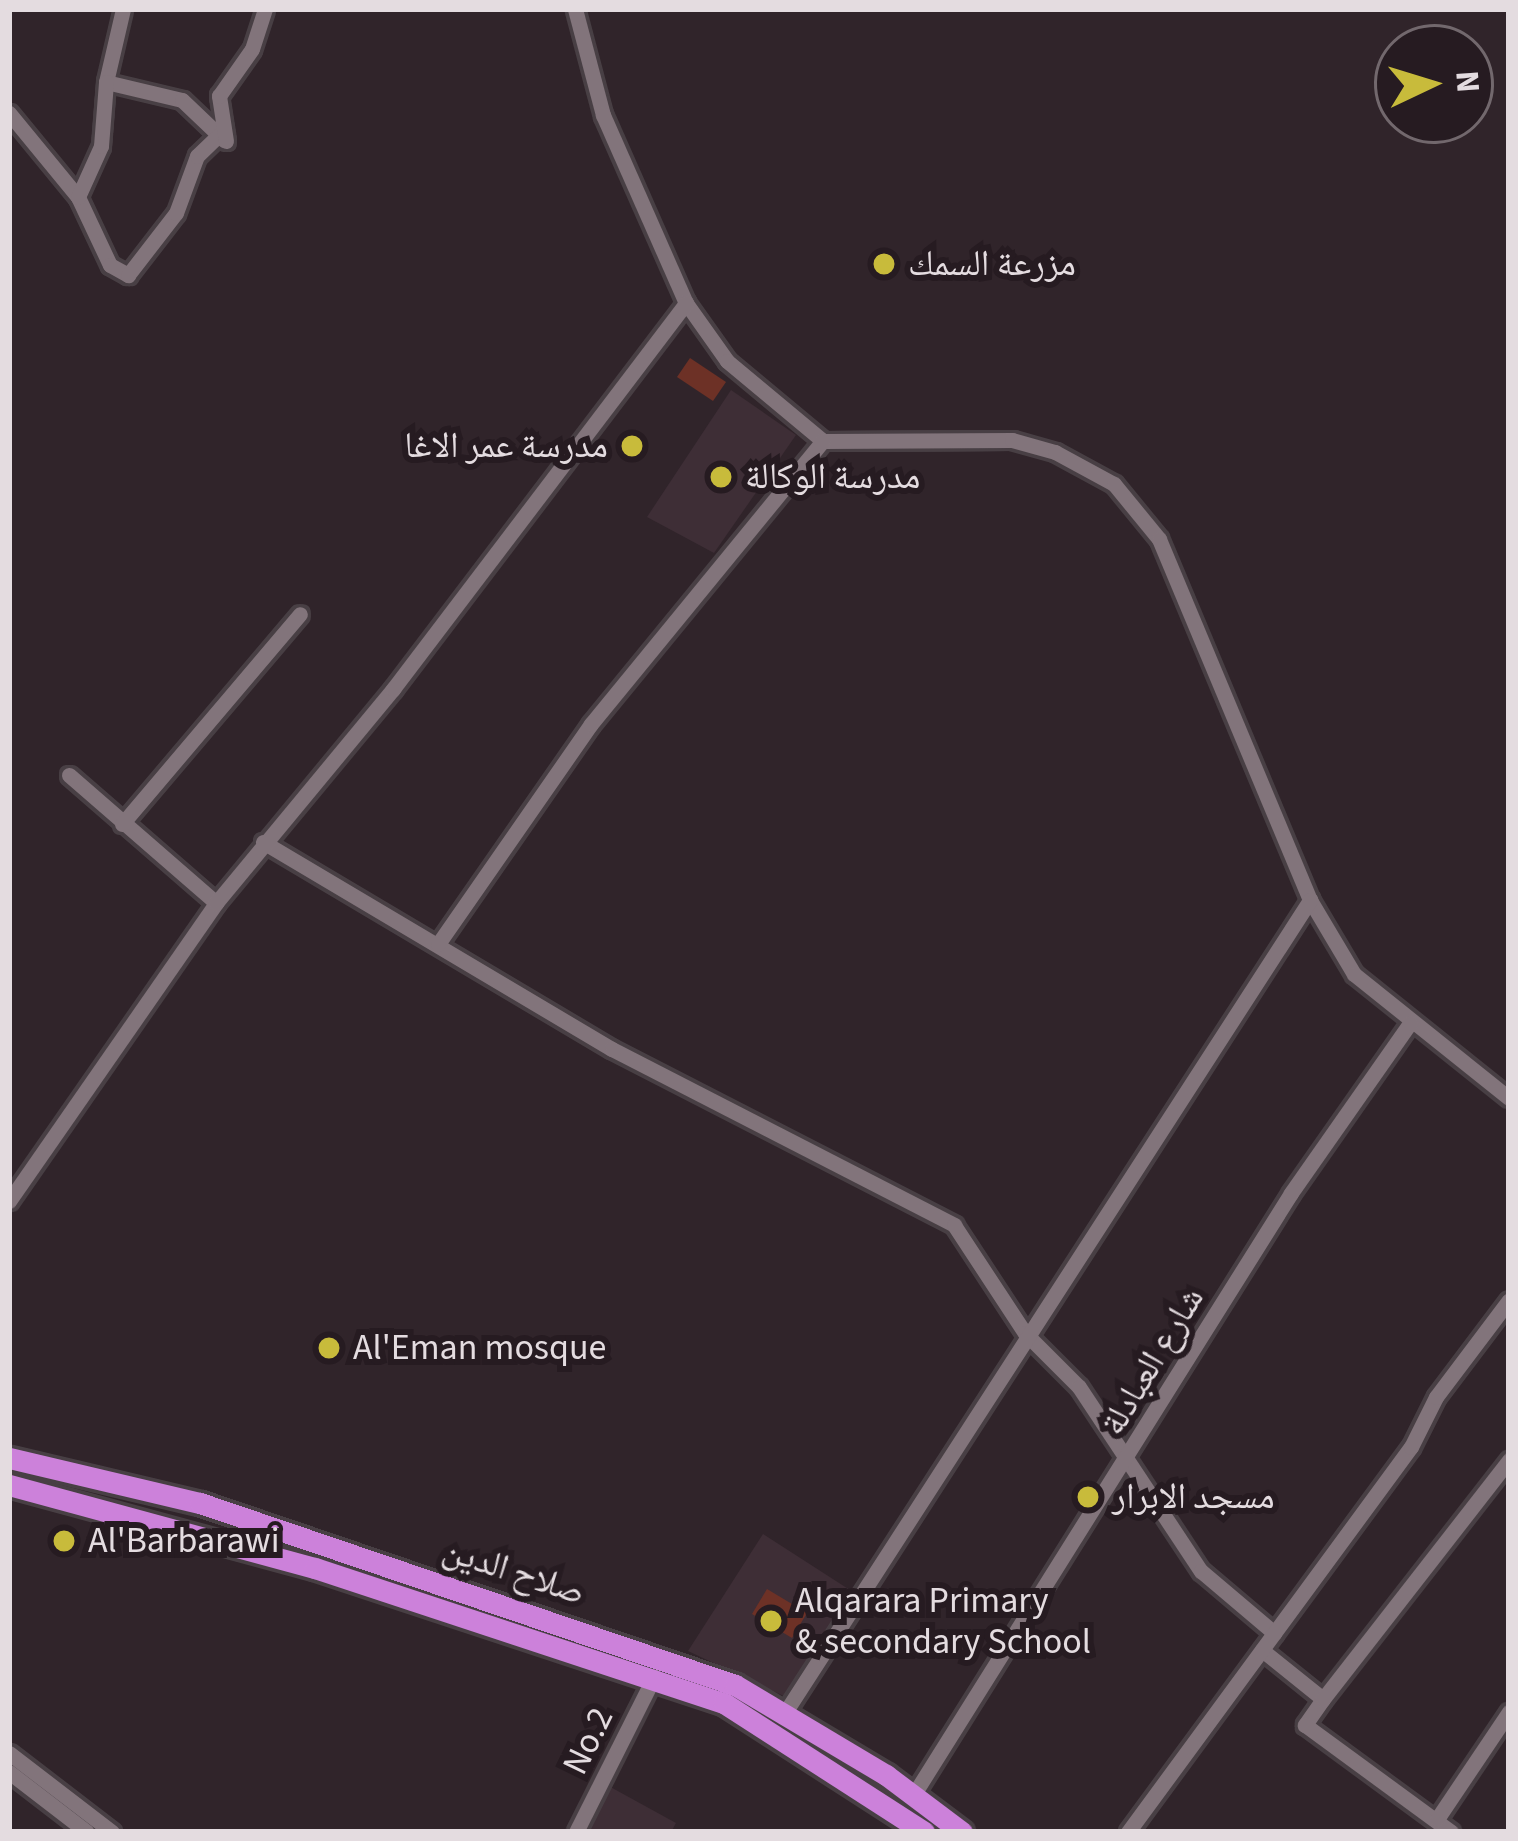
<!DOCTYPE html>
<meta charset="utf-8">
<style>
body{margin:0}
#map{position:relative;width:1518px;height:1841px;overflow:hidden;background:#30242a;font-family:"Source Sans 3","Noto Naskh Arabic",sans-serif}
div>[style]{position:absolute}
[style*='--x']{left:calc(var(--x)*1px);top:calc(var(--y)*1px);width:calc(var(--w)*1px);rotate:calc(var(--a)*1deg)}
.built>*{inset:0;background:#3e2e36}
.green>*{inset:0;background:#6d3126}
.roads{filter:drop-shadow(3px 0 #483f44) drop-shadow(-3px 0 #483f44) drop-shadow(0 3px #483f44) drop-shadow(0 -3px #483f44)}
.minor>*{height:15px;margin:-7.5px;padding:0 7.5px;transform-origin:7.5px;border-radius:7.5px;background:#82747b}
.highway>*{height:21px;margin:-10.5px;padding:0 10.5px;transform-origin:10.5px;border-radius:10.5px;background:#cc81da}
.dots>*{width:33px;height:33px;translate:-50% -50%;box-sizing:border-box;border:6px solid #261b21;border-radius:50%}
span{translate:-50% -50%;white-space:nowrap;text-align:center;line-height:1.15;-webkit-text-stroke:12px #261b21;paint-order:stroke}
.poi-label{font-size:36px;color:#e4dce0}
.left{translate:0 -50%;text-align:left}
.right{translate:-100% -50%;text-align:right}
.street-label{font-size:36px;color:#e4dce0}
.frame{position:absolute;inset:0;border:12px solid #e4dce0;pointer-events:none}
.north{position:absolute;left:1374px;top:24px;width:120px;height:120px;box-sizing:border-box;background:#261b21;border:3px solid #72686d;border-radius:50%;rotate:86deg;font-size:33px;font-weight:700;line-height:48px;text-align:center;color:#e4dce0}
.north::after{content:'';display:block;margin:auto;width:42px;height:54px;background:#c8bb3b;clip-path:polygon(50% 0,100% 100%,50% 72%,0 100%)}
</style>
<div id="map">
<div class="built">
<div style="clip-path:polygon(731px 390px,796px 435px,714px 553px,647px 517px)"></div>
<div style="clip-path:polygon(763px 1534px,853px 1592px,790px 1699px,688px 1651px)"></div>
<div style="clip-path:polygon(605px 1784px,676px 1823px,671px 1832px,581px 1832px)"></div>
</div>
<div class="green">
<div style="clip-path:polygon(690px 358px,726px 382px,713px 401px,677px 377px)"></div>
<div style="clip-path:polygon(767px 1589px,807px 1613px,792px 1638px,752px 1614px)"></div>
</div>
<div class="roads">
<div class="minor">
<div style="--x:123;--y:9;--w:75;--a:103.1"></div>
<div style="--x:106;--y:82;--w:78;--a:13.3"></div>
<div style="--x:182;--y:100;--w:58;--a:43.6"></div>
<div style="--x:575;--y:9;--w:110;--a:75.2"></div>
<div style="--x:603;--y:115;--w:206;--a:66.2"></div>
<div style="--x:686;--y:303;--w:71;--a:54.7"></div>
<div style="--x:727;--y:361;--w:125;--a:39.8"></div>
<div style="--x:823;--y:441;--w:189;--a:-0.3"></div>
<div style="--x:1012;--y:440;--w:45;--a:15.6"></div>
<div style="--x:1055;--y:452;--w:67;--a:28.5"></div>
<div style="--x:1114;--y:484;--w:71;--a:50.7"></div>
<div style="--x:1159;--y:539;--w:391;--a:67.3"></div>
<div style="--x:1310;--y:900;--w:86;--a:59.3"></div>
<div style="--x:1354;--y:974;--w:198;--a:38.7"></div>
<div style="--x:9;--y:113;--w:109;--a:50.6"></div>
<div style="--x:78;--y:197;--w:75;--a:64.8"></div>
<div style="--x:110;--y:265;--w:21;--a:29"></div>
<div style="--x:128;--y:275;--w:78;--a:-52.3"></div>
<div style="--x:176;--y:213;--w:61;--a:-69.8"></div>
<div style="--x:197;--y:156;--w:29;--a:-44"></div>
<div style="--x:226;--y:141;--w:46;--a:-98.8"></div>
<div style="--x:219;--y:96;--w:57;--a:-54.9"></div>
<div style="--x:252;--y:49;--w:42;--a:-72"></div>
<div style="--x:78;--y:197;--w:56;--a:-65.7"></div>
<div style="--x:101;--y:146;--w:64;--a:-85.5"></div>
<div style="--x:69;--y:775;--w:195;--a:41"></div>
<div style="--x:122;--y:824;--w:275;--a:-49.7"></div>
<div style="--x:263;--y:842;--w:406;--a:30.7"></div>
<div style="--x:612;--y:1049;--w:385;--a:27.2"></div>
<div style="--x:954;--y:1225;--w:129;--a:56.7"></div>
<div style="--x:1025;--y:1333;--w:76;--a:45"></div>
<div style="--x:1079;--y:1387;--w:221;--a:56.5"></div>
<div style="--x:1201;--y:1571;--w:96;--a:40.3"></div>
<div style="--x:438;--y:944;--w:268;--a:-55.2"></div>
<div style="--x:591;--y:724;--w:366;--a:-50.7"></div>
<div style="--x:9;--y:1201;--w:363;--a:-55.2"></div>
<div style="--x:216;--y:903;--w:278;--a:-50.4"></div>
<div style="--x:393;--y:689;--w:485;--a:-52.8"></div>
<div style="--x:1262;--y:1650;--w:78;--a:38.8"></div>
<div style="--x:1323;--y:1699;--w:32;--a:125"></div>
<div style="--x:1305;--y:1725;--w:181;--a:36.2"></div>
<div style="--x:1323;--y:1699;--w:303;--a:-52.1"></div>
<div style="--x:786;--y:1711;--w:966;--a:-57.13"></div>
<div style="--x:9;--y:1753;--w:130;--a:37.5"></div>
<div style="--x:9;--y:1772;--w:98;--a:37.6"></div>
<div style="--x:914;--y:1794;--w:709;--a:-57.9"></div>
<div style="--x:1291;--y:1193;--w:208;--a:-55"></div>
<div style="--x:1437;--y:1819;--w:129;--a:-56.1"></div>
<div style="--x:576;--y:1832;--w:174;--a:-63.3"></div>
<div style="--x:1128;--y:1832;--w:478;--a:-53.7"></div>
<div style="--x:1411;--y:1447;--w:56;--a:-63.4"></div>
<div style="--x:1436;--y:1397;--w:121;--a:-53"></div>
</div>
<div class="highway">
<div style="--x:9;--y:1458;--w:196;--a:13.3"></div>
<div style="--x:200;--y:1503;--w:565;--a:18.79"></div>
<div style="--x:735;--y:1685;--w:176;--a:30.8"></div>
<div style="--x:886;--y:1775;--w:95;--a:36.9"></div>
<div style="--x:9;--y:1485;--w:317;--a:15.2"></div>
<div style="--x:315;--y:1568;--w:431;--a:18.3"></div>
<div style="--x:724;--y:1703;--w:238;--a:32.8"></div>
</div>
</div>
<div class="dots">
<div style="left:884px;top:264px;background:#c8bb3b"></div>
<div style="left:632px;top:446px;background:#c8bb3b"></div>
<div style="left:721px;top:477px;background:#c8bb3b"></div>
<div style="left:329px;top:1348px;background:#c8bb3b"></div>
<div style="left:1088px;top:1497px;background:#c8bb3b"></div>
<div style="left:64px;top:1541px;background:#c8bb3b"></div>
<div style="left:771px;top:1621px;background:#c8bb3b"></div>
</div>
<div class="poi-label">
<span class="left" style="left:908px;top:264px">مزرعة السمك</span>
<span class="right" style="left:608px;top:446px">مدرسة عمر الاغا</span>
<span class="left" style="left:745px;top:477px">مدرسة الوكالة</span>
<span class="left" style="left:353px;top:1348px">Al'Eman mosque</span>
<span class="left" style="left:1112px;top:1497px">مسجد الابرار</span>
<span class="left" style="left:88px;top:1541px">Al'Barbarawi</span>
<span class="left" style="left:795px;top:1621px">Alqarara Primary<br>&amp; secondary School</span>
</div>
<div class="street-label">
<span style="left:1152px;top:1361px;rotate:-59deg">شارع العبادلة</span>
<span style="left:514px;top:1571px;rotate:18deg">صلاح الدين</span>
<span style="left:588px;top:1741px;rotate:-64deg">No.2</span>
</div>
<div class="frame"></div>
<div class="north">N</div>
</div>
